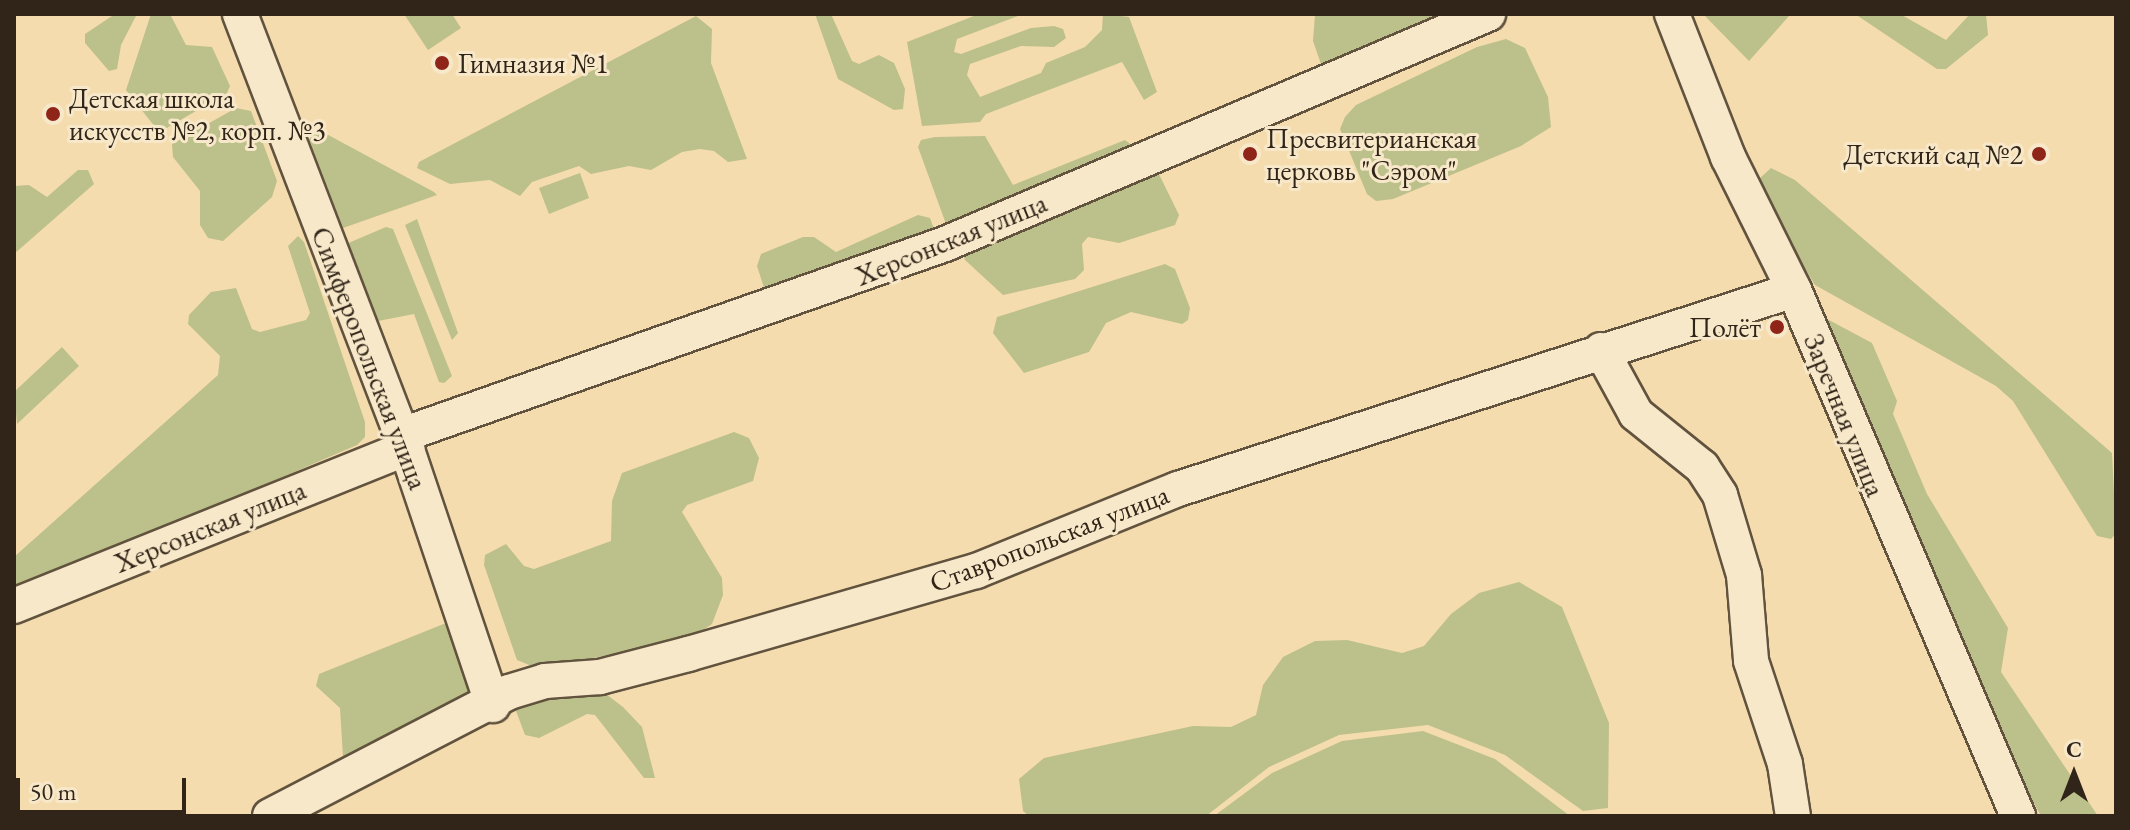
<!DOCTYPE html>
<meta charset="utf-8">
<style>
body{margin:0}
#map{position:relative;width:2130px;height:830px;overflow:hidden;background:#f5dcae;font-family:"EB Garamond",serif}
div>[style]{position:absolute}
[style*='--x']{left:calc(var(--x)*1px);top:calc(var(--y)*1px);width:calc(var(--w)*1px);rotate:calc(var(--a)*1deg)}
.green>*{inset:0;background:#bcc08a}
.roads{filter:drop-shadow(2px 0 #61533e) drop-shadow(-2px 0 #61533e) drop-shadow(0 2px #61533e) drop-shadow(0 -2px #61533e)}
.minor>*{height:34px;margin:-17px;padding:0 17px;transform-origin:17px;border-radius:17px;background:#f8e8ca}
.dots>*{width:22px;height:22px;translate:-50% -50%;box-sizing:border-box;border:4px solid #f8e8ca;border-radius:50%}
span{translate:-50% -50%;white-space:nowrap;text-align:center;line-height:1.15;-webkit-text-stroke:6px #f8e8ca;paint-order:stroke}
.poi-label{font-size:28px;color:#302518}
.left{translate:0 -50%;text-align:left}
.right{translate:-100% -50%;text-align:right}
.street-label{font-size:28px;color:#302518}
.frame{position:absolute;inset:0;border:16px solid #302518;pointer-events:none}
.north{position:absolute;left:2034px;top:734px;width:80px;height:80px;-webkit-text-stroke:6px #f8e8ca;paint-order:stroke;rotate:0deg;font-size:22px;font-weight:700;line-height:32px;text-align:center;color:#302518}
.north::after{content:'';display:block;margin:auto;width:28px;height:36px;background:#302518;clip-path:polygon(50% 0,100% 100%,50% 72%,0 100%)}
.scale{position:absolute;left:16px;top:778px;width:170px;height:36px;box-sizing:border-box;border:4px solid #302518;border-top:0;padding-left:10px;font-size:24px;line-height:28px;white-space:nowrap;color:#302518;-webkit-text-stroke:6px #f8e8ca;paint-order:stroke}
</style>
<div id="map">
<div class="green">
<div style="clip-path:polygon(115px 14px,137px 14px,121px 45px,117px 69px,109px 71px,85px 43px,85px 34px)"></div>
<div style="clip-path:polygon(151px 14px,170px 14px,186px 45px,212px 47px,230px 86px,227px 93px,165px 129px,155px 127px,126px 90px)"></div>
<div style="clip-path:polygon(404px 14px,452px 14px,461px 28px,428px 50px)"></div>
<div style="clip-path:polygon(815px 14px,831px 14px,852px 61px,859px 64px,879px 55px,894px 63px,905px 89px,903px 109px,894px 110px,838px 79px)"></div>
<div style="clip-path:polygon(979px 14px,1023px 14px,957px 39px,954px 52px,961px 54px,1031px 28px,1054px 26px,1063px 29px,1066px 38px,1054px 47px,1021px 46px,970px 64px,967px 75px,980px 97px,1041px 73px,1046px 63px,1085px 47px,1102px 30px,1103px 14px,1129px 17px,1157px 92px,1144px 100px,1122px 62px,986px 114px,980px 122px,922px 126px,907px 42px)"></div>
<div style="clip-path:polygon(1315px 14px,1461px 14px,1322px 67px,1313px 41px)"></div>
<div style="clip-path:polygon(1703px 14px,1789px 14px,1789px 16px,1749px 61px)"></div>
<div style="clip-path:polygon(1855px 14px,1900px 14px,1946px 40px,1970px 14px,1986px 14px,1988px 35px,1946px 69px,1937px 69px)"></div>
<div style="clip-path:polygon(696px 16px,712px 29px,711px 63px,747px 159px,728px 162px,714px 151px,700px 149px,682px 152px,651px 170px,629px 166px,591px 174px,579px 166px,532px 182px,520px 196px,490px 180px,450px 184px,417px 168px,419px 162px)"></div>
<div style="clip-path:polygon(1506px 39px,1525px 48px,1548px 97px,1551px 127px,1521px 146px,1393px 199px,1376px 201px,1367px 194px,1340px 129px,1345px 117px,1356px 105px,1477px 47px)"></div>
<div style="clip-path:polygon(236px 108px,251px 111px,277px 181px,272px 197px,223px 241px,208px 238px,200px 225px,200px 191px,173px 157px,172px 144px)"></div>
<div style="clip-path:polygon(319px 130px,434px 192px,437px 195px,343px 228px,309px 139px)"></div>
<div style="clip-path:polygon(985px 136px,1013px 185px,1125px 140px,1137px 149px,954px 228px,946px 224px,918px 147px,921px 140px,935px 137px)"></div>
<div style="clip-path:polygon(1156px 168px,1179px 215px,1175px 225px,1119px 243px,1088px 237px,1082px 244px,1084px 270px,1075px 279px,1003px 295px,965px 260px,962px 251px)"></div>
<div style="clip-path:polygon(1771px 168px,1795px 180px,2112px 453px,2116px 533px,2111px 539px,2097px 536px,2013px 401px,1996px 386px,1815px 285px,1763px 199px,1759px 179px)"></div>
<div style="clip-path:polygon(78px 170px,88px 170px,94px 184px,14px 254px,14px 186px,29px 185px,47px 197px)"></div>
<div style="clip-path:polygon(580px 173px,589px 198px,549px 214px,539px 188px)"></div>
<div style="clip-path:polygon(918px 215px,930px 218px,936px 234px,767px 297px,757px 266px,761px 254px,803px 237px,814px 237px,836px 252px)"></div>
<div style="clip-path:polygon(417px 219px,458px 333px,452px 340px,405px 225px)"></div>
<div style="clip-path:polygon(386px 227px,393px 229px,452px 376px,444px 383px,439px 382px,414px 314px,373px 322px,346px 244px)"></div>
<div style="clip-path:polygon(298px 236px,304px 242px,365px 422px,365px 437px,357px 445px,14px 592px,14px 557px,218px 375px,220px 356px,188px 324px,189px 315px,211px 292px,236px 288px,252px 329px,260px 332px,306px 320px,310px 313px,288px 246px)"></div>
<div style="clip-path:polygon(1165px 264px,1175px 269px,1190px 308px,1188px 320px,1182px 324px,1131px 312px,1106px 323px,1089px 352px,1024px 373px,993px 333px,997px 317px)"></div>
<div style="clip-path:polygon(1829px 320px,1872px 343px,1897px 401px,1893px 414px,1927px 494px,2008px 628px,2001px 672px,2098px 816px,2041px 816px,2014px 767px,1824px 322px)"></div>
<div style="clip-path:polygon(62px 347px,79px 366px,17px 424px,14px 392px)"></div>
<div style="clip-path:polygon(734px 432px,749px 438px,759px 458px,753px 481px,687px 505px,682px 512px,722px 578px,723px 595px,712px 624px,691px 638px,539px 669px,517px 660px,484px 565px,485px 555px,506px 544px,524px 566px,534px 569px,611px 541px,612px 501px,622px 473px)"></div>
<div style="clip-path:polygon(1519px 582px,1562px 607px,1609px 723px,1608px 808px,1583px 811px,1505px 755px,1428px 725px,1339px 735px,1269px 767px,1206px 816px,1029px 816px,1023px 811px,1019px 779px,1044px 758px,1193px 726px,1231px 727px,1256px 715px,1263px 685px,1283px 657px,1315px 641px,1347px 640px,1402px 653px,1424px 646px,1451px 614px,1479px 593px)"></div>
<div style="clip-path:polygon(446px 623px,453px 625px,471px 688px,470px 706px,354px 761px,343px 757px,340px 708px,316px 686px,319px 674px)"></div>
<div style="clip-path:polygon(556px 691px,602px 691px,623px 707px,642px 727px,655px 778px,644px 778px,595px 715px,587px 714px,539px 738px,525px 735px,513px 703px)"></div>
<div style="clip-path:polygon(1423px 731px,1495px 759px,1570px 816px,1214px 816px,1272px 773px,1342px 741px)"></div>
</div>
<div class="roads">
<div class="minor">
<div style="--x:240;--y:14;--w:451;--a:69"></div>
<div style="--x:402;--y:435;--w:285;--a:71.4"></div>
<div style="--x:1672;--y:14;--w:154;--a:68.6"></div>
<div style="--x:1728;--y:157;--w:148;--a:63.6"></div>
<div style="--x:1794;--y:290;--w:572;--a:66.93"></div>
<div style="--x:1601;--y:350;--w:73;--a:61.3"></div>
<div style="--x:1636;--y:414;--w:85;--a:38.8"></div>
<div style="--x:1702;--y:467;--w:33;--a:57"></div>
<div style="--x:1720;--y:495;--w:84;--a:73.3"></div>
<div style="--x:1744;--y:575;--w:86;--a:85.3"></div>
<div style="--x:1751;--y:661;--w:108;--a:71.7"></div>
<div style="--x:1785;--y:764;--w:53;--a:81.3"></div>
<div style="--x:402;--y:435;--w:576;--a:-19.38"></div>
<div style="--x:945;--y:244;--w:590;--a:-22.96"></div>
<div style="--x:14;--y:606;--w:424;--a:-21.9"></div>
<div style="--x:270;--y:816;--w:269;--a:-27.4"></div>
<div style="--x:509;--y:692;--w:38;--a:-17"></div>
<div style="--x:545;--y:681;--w:55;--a:-4.2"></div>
<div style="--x:600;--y:677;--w:91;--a:-14.6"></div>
<div style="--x:688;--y:654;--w:300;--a:-16.1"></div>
<div style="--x:976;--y:571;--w:218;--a:-22.1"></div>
<div style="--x:1178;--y:489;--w:647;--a:-17.9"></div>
</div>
</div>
<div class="dots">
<div style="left:442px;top:63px;background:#8f2418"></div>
<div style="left:53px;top:114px;background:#8f2418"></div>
<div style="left:1250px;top:154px;background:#8f2418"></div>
<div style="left:2039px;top:154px;background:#8f2418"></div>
<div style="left:1777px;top:327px;background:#8f2418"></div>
</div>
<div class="poi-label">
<span class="left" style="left:458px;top:63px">Гимназия №1</span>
<span class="left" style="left:69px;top:114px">Детская школа<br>искусств №2, корп. №3</span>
<span class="left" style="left:1266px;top:154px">Пресвитерианская<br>церковь "Сэром"</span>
<span class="right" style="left:2023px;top:154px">Детский сад №2</span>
<span class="right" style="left:1761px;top:327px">Полёт</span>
</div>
<div class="street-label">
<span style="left:951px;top:239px;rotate:-22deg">Херсонская улица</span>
<span style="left:370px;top:358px;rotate:69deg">Симферопольская улица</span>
<span style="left:1845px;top:415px;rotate:68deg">Заречная улица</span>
<span style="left:210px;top:526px;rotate:-22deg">Херсонская улица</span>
<span style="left:1049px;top:538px;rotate:-21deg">Ставропольская улица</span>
</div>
<div class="frame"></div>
<div class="north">С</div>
<div class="scale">50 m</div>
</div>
